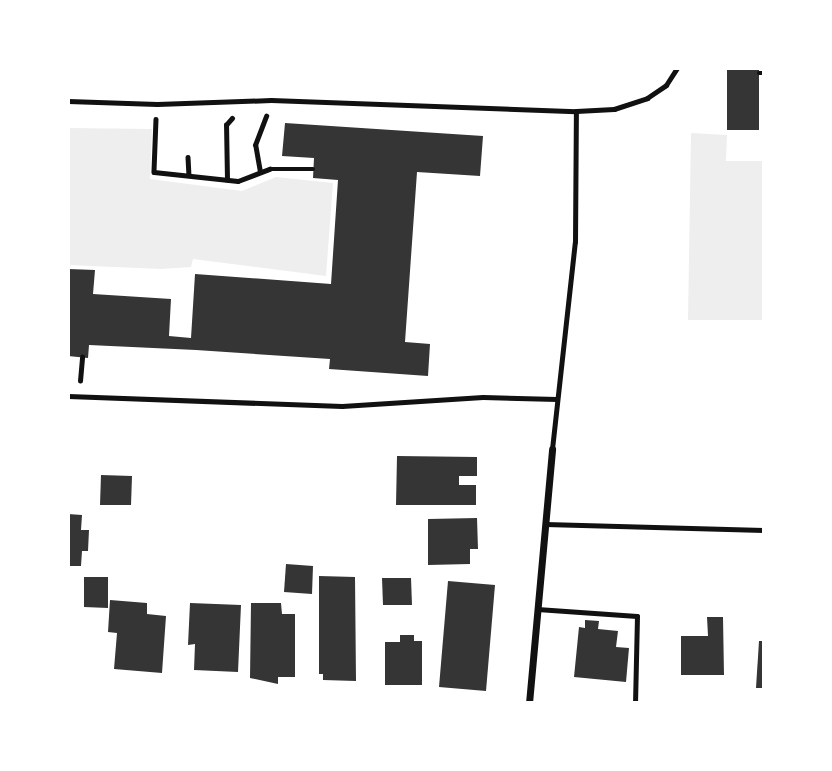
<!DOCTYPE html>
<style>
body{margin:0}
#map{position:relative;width:832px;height:771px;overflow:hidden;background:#fff;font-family:Arial,sans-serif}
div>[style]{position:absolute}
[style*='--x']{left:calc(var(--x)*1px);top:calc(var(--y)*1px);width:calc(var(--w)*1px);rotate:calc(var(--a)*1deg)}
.green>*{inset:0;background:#eee}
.building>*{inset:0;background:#353535}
.path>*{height:4.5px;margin:-2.25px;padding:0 2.25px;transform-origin:2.25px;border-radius:2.25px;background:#111}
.service>*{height:5px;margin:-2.5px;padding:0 2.5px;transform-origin:2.5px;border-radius:2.5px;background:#111}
.minor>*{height:7px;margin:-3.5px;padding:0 3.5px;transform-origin:3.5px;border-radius:3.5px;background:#111}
span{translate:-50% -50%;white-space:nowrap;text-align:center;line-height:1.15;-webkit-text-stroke:7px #fff;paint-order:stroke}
.frame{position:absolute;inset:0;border:70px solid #fff;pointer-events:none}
</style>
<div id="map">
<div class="green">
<div style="clip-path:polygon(68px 128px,152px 129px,150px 179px,242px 191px,276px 177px,333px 183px,326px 276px,193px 259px,191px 267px,161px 269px,68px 265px)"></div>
<div style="clip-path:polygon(691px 133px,727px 135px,726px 161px,764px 161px,764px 320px,688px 320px)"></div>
</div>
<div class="building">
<div style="clip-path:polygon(727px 68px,759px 68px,759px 130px,727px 130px)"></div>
<div style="clip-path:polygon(285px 123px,483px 136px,480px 176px,417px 172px,405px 342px,430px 344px,428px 376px,329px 369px,330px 359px,196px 350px,89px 345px,88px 358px,68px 356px,68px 269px,95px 270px,93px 294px,171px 299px,169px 336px,191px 338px,195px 274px,331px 284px,338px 180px,313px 178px,314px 158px,282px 156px)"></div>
<div style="clip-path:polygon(397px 456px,477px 457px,477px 476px,459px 476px,459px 485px,476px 485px,476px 505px,396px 505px)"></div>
<div style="clip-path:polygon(101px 475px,132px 476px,131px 505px,100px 505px)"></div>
<div style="clip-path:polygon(68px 514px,82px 515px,81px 530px,89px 530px,88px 551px,82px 551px,81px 566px,68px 566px)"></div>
<div style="clip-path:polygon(477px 518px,478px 549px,470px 549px,470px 564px,428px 565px,428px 519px)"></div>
<div style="clip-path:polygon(286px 564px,313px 566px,312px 594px,284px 592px)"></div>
<div style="clip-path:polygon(319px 576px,355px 577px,356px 681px,323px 680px,323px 674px,319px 674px)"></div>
<div style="clip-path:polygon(84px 577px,108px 577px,108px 608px,84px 607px)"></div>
<div style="clip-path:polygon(382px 578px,411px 578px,412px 605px,383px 605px)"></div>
<div style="clip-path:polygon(448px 581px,495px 585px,486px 691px,439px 687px)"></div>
<div style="clip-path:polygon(110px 600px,147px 603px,147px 614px,166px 616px,162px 673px,114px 669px,117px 633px,108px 632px)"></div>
<div style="clip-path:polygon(190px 603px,241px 605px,238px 672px,194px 670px,195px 644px,188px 645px)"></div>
<div style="clip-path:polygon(251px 603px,281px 603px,282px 614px,295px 614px,295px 677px,278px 677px,278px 684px,250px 678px)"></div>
<div style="clip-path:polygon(707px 617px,723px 617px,724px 675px,681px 675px,681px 636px,708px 636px)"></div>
<div style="clip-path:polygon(585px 620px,599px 621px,598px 629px,618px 631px,616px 647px,629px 648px,626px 682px,574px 677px,579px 627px,585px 628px)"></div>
<div style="clip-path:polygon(400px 635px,414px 635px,414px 641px,422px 641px,422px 685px,385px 685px,385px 642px,400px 642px)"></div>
<div style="clip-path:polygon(759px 641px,764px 641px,764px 688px,756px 688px)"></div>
</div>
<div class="path">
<div style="--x:759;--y:73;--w:5;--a:0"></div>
<div style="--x:156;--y:119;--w:53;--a:92.2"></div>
<div style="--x:154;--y:172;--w:84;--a:6.1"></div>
<div style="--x:238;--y:181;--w:34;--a:-21"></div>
<div style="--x:270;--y:169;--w:43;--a:0"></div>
<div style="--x:188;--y:157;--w:17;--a:87"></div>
<div style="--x:260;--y:172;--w:27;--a:-100"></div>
<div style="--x:255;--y:145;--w:31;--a:-69"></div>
<div style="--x:227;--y:180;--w:55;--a:-91"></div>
<div style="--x:226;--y:125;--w:9;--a:-49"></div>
<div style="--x:80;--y:381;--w:24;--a:-85"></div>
</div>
<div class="service">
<div style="--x:68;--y:101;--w:89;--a:1.9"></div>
<div style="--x:157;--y:104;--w:114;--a:-2"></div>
<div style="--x:271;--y:100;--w:305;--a:2.1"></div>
<div style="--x:576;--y:111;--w:38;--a:-3"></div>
<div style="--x:614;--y:109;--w:35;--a:-18"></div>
<div style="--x:647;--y:98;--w:23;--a:-34"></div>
<div style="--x:666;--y:85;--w:20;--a:-57"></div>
<div style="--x:68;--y:396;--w:274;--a:2.1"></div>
<div style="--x:342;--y:406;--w:141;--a:-3.7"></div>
<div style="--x:483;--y:397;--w:74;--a:1.5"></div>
<div style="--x:552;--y:449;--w:208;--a:-83.7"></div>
<div style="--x:575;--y:242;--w:131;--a:-89.6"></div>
<div style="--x:545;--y:524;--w:219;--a:1.6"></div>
<div style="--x:537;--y:609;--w:100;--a:4"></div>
<div style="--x:637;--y:616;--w:87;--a:91.3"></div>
</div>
<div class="minor">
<div style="--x:529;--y:703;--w:255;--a:-84.8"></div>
</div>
<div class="frame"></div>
</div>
